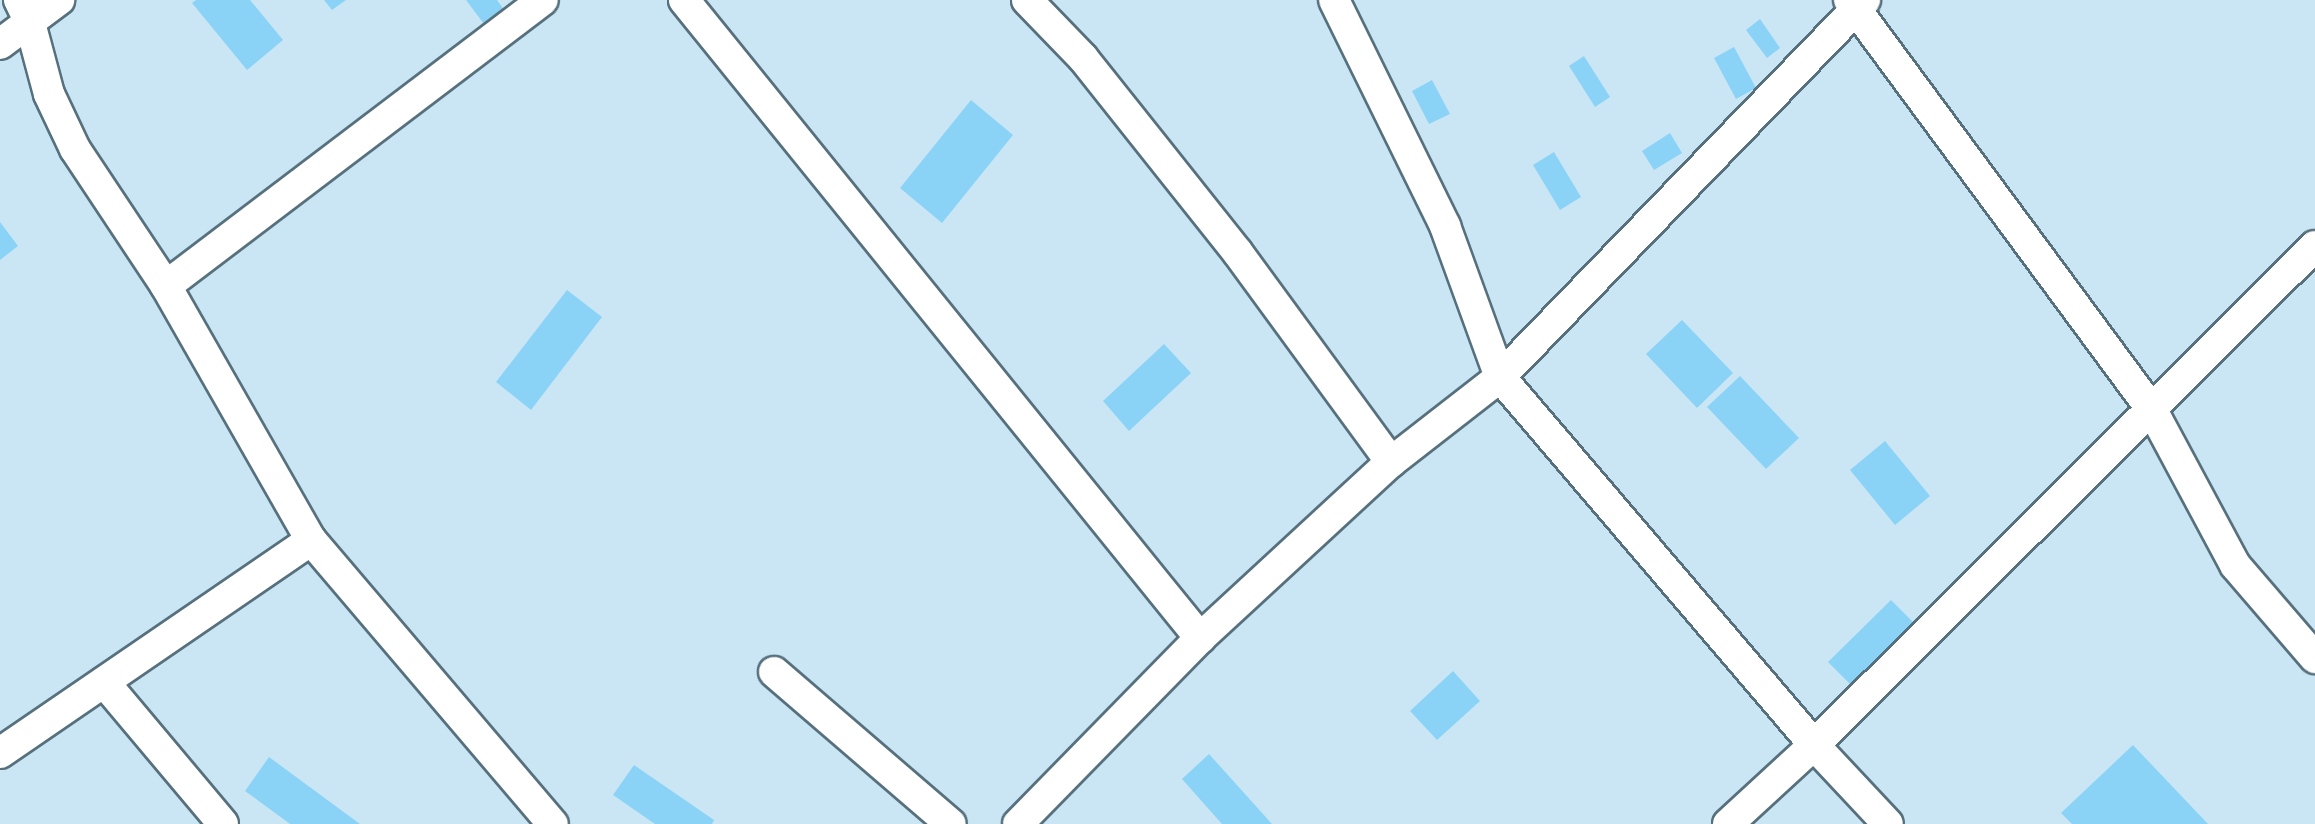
<!DOCTYPE html>
<style>
body{margin:0}
#map{position:relative;width:2315px;height:824px;overflow:hidden;background:#cae6f4;font-family:"Open Sans",sans-serif}
div>[style]{position:absolute}
[style*='--x']{left:calc(var(--x)*1px);top:calc(var(--y)*1px);width:calc(var(--w)*1px);rotate:calc(var(--a)*1deg)}
.building>*{inset:0;background:#8bd3f6}
.roads{filter:drop-shadow(2px 0 #57707d) drop-shadow(-2px 0 #57707d) drop-shadow(0 2px #57707d) drop-shadow(0 -2px #57707d)}
.street>*{height:30px;margin:-15px;padding:0 15px;transform-origin:15px;border-radius:15px;background:#fff}
span{translate:-50% -50%;white-space:nowrap;text-align:center;line-height:1.15;-webkit-text-stroke:7px #dcf2fe;paint-order:stroke}
</style>
<div id="map">
<div class="building">
<div style="clip-path:polygon(196px 0,250px 0,283px 40px,247px 70px,192px 3px)"></div>
<div style="clip-path:polygon(324px 0,346px 0,332px 10px)"></div>
<div style="clip-path:polygon(466px 0,497px 0,507px 14px,487px 28px)"></div>
<div style="clip-path:polygon(1760px 19px,1780px 48px,1767px 58px,1746px 30px)"></div>
<div style="clip-path:polygon(1734px 47px,1756px 88px,1736px 99px,1714px 58px)"></div>
<div style="clip-path:polygon(1584px 56px,1610px 97px,1595px 107px,1569px 66px)"></div>
<div style="clip-path:polygon(1432px 80px,1450px 114px,1429px 124px,1412px 91px)"></div>
<div style="clip-path:polygon(971px 100px,1013px 135px,942px 223px,900px 188px)"></div>
<div style="clip-path:polygon(1670px 133px,1682px 153px,1654px 170px,1642px 151px)"></div>
<div style="clip-path:polygon(1554px 152px,1581px 197px,1560px 210px,1533px 165px)"></div>
<div style="clip-path:polygon(0 222px,18px 246px,0 260px)"></div>
<div style="clip-path:polygon(567px 290px,602px 317px,531px 410px,496px 382px)"></div>
<div style="clip-path:polygon(1682px 320px,1733px 373px,1697px 408px,1646px 354px)"></div>
<div style="clip-path:polygon(1164px 344px,1191px 373px,1129px 431px,1103px 401px)"></div>
<div style="clip-path:polygon(1740px 376px,1799px 438px,1766px 469px,1707px 407px)"></div>
<div style="clip-path:polygon(1885px 441px,1930px 496px,1895px 525px,1850px 470px)"></div>
<div style="clip-path:polygon(1891px 600px,1919px 628px,1856px 690px,1828px 662px)"></div>
<div style="clip-path:polygon(1453px 671px,1480px 701px,1437px 740px,1410px 711px)"></div>
<div style="clip-path:polygon(2133px 745px,2208px 824px,2072px 824px,2061px 813px)"></div>
<div style="clip-path:polygon(1209px 754px,1272px 824px,1222px 824px,1182px 779px)"></div>
<div style="clip-path:polygon(269px 757px,360px 824px,290px 824px,245px 791px)"></div>
<div style="clip-path:polygon(634px 765px,714px 820px,712px 824px,655px 824px,613px 795px)"></div>
</div>
<div class="roads">
<div class="street">
<div style="--x:19;--y:0;--w:25;--a:64"></div>
<div style="--x:30;--y:23;--w:73;--a:75"></div>
<div style="--x:49;--y:94;--w:61;--a:64.7"></div>
<div style="--x:75;--y:149;--w:164;--a:56.4"></div>
<div style="--x:166;--y:286;--w:292;--a:60.3"></div>
<div style="--x:311;--y:540;--w:373;--a:49.6"></div>
<div style="--x:684;--y:0;--w:821;--a:51.03"></div>
<div style="--x:1027;--y:0;--w:81;--a:46"></div>
<div style="--x:1083;--y:58;--w:249;--a:51.5"></div>
<div style="--x:1238;--y:253;--w:259;--a:53.8"></div>
<div style="--x:1334;--y:0;--w:252;--a:63.8"></div>
<div style="--x:1445;--y:226;--w:161;--a:70"></div>
<div style="--x:1500;--y:377;--w:484;--a:49.5"></div>
<div style="--x:1814;--y:745;--w:108;--a:46.9"></div>
<div style="--x:1849;--y:0;--w:510;--a:53.53"></div>
<div style="--x:2152;--y:410;--w:176;--a:61.8"></div>
<div style="--x:2235;--y:565;--w:123;--a:49.3"></div>
<div style="--x:0;--y:44;--w:74;--a:-36.7"></div>
<div style="--x:166;--y:286;--w:473;--a:-37.2"></div>
<div style="--x:774;--y:672;--w:233;--a:40.7"></div>
<div style="--x:104;--y:682;--w:185;--a:50"></div>
<div style="--x:0;--y:753;--w:377;--a:-34.4"></div>
<div style="--x:1018;--y:824;--w:260;--a:-45.6"></div>
<div style="--x:1200;--y:638;--w:260;--a:-42.7"></div>
<div style="--x:1391;--y:462;--w:138;--a:-37.9"></div>
<div style="--x:1500;--y:377;--w:525;--a:-45.93"></div>
<div style="--x:1728;--y:824;--w:117;--a:-42.6"></div>
<div style="--x:1814;--y:745;--w:707;--a:-44.89"></div>
</div>
</div>
</div>
